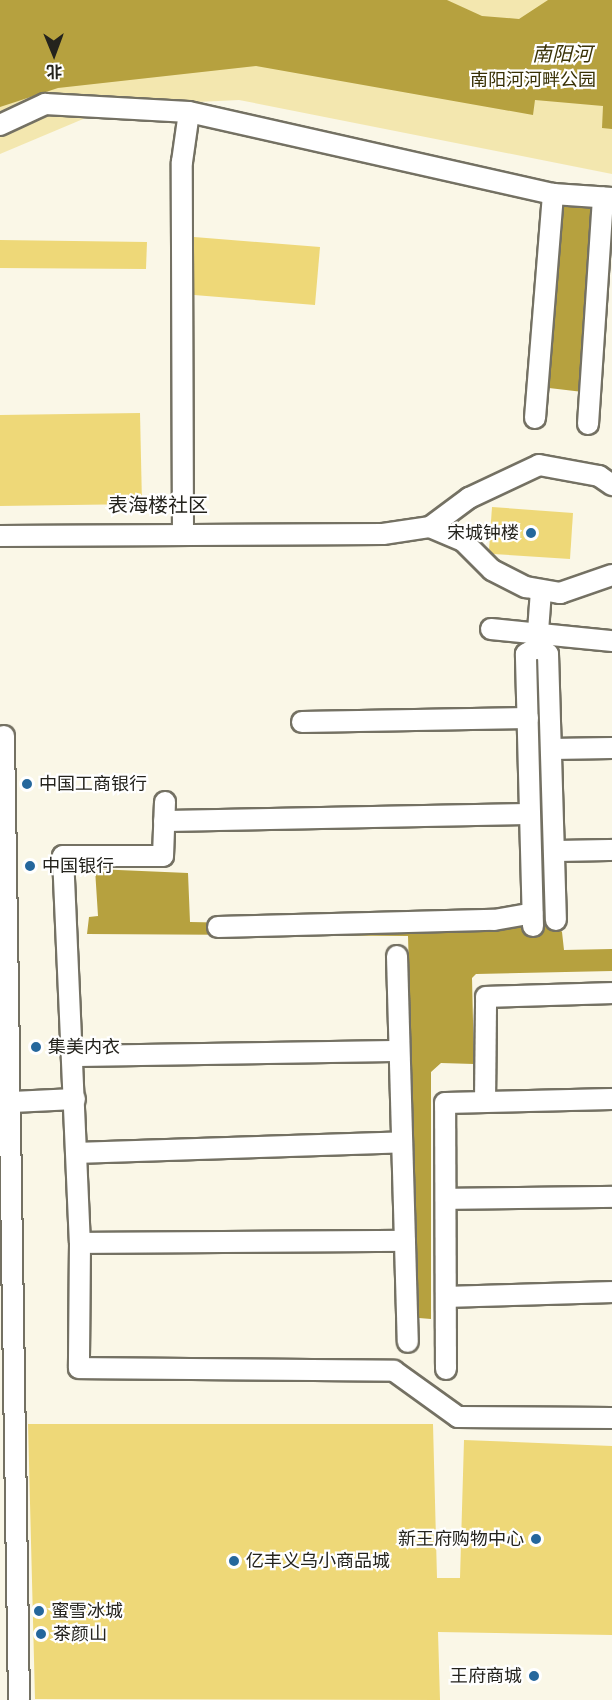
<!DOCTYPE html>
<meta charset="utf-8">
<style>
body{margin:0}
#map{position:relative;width:612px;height:1700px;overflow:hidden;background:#faf7e7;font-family:"IBM Plex Sans","Noto Sans SC",sans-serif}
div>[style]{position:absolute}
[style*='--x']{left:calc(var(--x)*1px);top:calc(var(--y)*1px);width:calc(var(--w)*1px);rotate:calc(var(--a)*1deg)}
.green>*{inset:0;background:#f3e7af}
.water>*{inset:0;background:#b6a13f}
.building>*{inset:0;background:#eed878}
.roads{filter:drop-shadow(2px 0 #747163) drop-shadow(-2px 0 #747163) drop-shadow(0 2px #747163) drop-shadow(0 -2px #747163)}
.minor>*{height:20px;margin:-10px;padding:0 10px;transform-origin:10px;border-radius:10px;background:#fff}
.dots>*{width:16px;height:16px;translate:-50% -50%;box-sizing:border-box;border:3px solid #fff;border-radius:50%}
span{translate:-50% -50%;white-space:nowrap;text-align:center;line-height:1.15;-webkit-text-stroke:4.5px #fff;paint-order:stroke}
.park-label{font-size:18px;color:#383004}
.poi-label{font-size:18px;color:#24231d}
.right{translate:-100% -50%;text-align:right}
.left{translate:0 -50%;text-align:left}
.water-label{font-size:20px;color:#3b3308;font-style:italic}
.neighbourhood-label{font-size:20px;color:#24231d}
.north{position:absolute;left:24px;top:24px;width:60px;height:60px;-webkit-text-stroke:4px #fff;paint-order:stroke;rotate:179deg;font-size:16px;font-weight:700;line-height:24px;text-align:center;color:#24231d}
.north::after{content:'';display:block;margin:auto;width:21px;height:27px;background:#24231d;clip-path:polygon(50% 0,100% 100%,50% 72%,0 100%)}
</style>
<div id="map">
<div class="green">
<div style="clip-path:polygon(0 0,612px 0,612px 174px,239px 100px,114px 106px,0 154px)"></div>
</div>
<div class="water">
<div style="clip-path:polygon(0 0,447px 0,482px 16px,519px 19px,548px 0,612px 0,612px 129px,602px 128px,603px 106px,535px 100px,533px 115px,256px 66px,58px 88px,0 107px)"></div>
<div style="clip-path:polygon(563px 202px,596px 206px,583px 392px,549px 388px)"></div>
<div style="clip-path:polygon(540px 656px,547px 913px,562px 932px,564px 950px,612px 949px,612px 971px,476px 974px,472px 978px,474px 1064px,441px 1063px,431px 1072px,431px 1319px,419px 1318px,408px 936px,87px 934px,89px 917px,98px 916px,95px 869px,188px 873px,190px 922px,504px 928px,540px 919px,534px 659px)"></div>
</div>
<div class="building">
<div style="clip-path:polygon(194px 237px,320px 247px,315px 305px,194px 295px)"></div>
<div style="clip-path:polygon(0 240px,147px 242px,146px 269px,0 268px)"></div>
<div style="clip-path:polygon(140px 413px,142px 504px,0 506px,0 415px)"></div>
<div style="clip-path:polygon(492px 507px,573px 513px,570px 559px,493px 554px,489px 550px)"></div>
<div style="clip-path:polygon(28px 1424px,433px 1424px,437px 1578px,460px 1578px,464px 1440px,612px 1446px,612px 1635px,438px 1632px,440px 1700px,35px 1699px)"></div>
</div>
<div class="roads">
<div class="minor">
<div style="--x:0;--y:125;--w:50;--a:-25"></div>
<div style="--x:45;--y:104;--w:144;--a:3.2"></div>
<div style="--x:189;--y:112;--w:373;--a:12.7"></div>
<div style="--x:553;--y:194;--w:59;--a:3.9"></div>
<div style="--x:535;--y:418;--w:225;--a:-85.4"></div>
<div style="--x:588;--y:424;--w:227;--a:-86.2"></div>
<div style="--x:430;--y:527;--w:36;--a:23"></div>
<div style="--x:463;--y:541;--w:41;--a:45"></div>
<div style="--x:492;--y:570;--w:38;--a:27"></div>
<div style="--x:526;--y:587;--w:35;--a:10"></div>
<div style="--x:560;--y:593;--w:55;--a:-19.1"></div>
<div style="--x:183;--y:534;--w:372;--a:-90.2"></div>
<div style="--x:182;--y:162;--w:50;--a:-82"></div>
<div style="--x:0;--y:536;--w:383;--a:-0.3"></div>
<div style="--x:383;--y:534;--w:48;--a:-8.5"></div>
<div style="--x:430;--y:527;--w:49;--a:-36.6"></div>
<div style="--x:469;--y:498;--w:77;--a:-25.2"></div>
<div style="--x:539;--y:465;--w:61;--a:10.4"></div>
<div style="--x:599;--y:476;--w:16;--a:35"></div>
<div style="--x:491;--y:629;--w:122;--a:5.7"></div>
<div style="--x:537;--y:645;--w:54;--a:-85.8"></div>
<div style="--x:302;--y:722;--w:226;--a:-1"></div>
<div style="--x:4;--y:736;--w:964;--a:89.11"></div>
<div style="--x:551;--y:749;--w:61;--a:-0.9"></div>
<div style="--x:165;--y:802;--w:54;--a:92.1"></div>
<div style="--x:163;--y:856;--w:100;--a:180"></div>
<div style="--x:63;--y:856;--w:387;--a:87.5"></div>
<div style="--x:80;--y:1243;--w:125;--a:90.5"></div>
<div style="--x:79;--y:1368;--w:315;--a:0.5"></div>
<div style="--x:394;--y:1371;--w:79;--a:35.7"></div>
<div style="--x:458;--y:1417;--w:154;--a:0.4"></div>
<div style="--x:164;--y:821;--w:366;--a:-1.1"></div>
<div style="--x:554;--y:851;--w:58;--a:-1"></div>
<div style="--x:533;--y:926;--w:272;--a:-91.5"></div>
<div style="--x:526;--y:654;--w:13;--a:-32"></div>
<div style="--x:537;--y:647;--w:13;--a:32"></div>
<div style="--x:548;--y:654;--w:266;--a:88.3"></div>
<div style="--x:218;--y:927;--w:276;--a:-1.5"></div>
<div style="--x:494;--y:920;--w:39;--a:-10"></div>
<div style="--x:397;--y:956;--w:386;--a:88.4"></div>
<div style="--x:72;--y:1056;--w:327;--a:-0.9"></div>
<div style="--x:485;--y:1101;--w:104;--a:-89.4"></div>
<div style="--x:486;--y:997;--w:126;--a:-1.8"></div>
<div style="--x:12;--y:1102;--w:63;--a:-2.7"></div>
<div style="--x:77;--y:1153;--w:325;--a:-1.9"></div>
<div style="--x:446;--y:1199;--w:166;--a:-0.7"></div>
<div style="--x:80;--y:1243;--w:325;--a:-0.4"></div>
<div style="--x:446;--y:1297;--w:166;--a:-1.7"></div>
<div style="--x:446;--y:1369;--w:266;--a:-90.2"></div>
<div style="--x:445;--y:1103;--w:167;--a:-1.4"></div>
</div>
</div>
<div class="dots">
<div style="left:531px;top:533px;background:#25679c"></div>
<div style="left:27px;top:784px;background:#25679c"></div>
<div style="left:30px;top:866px;background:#25679c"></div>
<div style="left:36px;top:1047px;background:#25679c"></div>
<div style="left:536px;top:1539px;background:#25679c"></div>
<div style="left:234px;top:1561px;background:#25679c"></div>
<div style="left:39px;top:1611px;background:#25679c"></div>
<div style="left:41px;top:1634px;background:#25679c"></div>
<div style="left:534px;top:1676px;background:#25679c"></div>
</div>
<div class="park-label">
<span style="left:533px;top:80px">南阳河河畔公园</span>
</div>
<div class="poi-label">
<span class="right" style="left:519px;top:533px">宋城钟楼</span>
<span class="left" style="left:39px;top:784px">中国工商银行</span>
<span class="left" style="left:42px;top:866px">中国银行</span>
<span class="left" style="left:48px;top:1047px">集美内衣</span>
<span class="right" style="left:524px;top:1539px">新王府购物中心</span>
<span class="left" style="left:246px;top:1561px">亿丰义乌小商品城</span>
<span class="left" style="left:51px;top:1611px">蜜雪冰城</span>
<span class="left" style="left:53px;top:1634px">茶颜山</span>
<span class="right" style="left:522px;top:1676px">王府商城</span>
</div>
<div class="water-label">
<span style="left:562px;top:53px">南阳河</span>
</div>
<div class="neighbourhood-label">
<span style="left:158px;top:504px">表海楼社区</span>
</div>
<div class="north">北</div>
</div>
